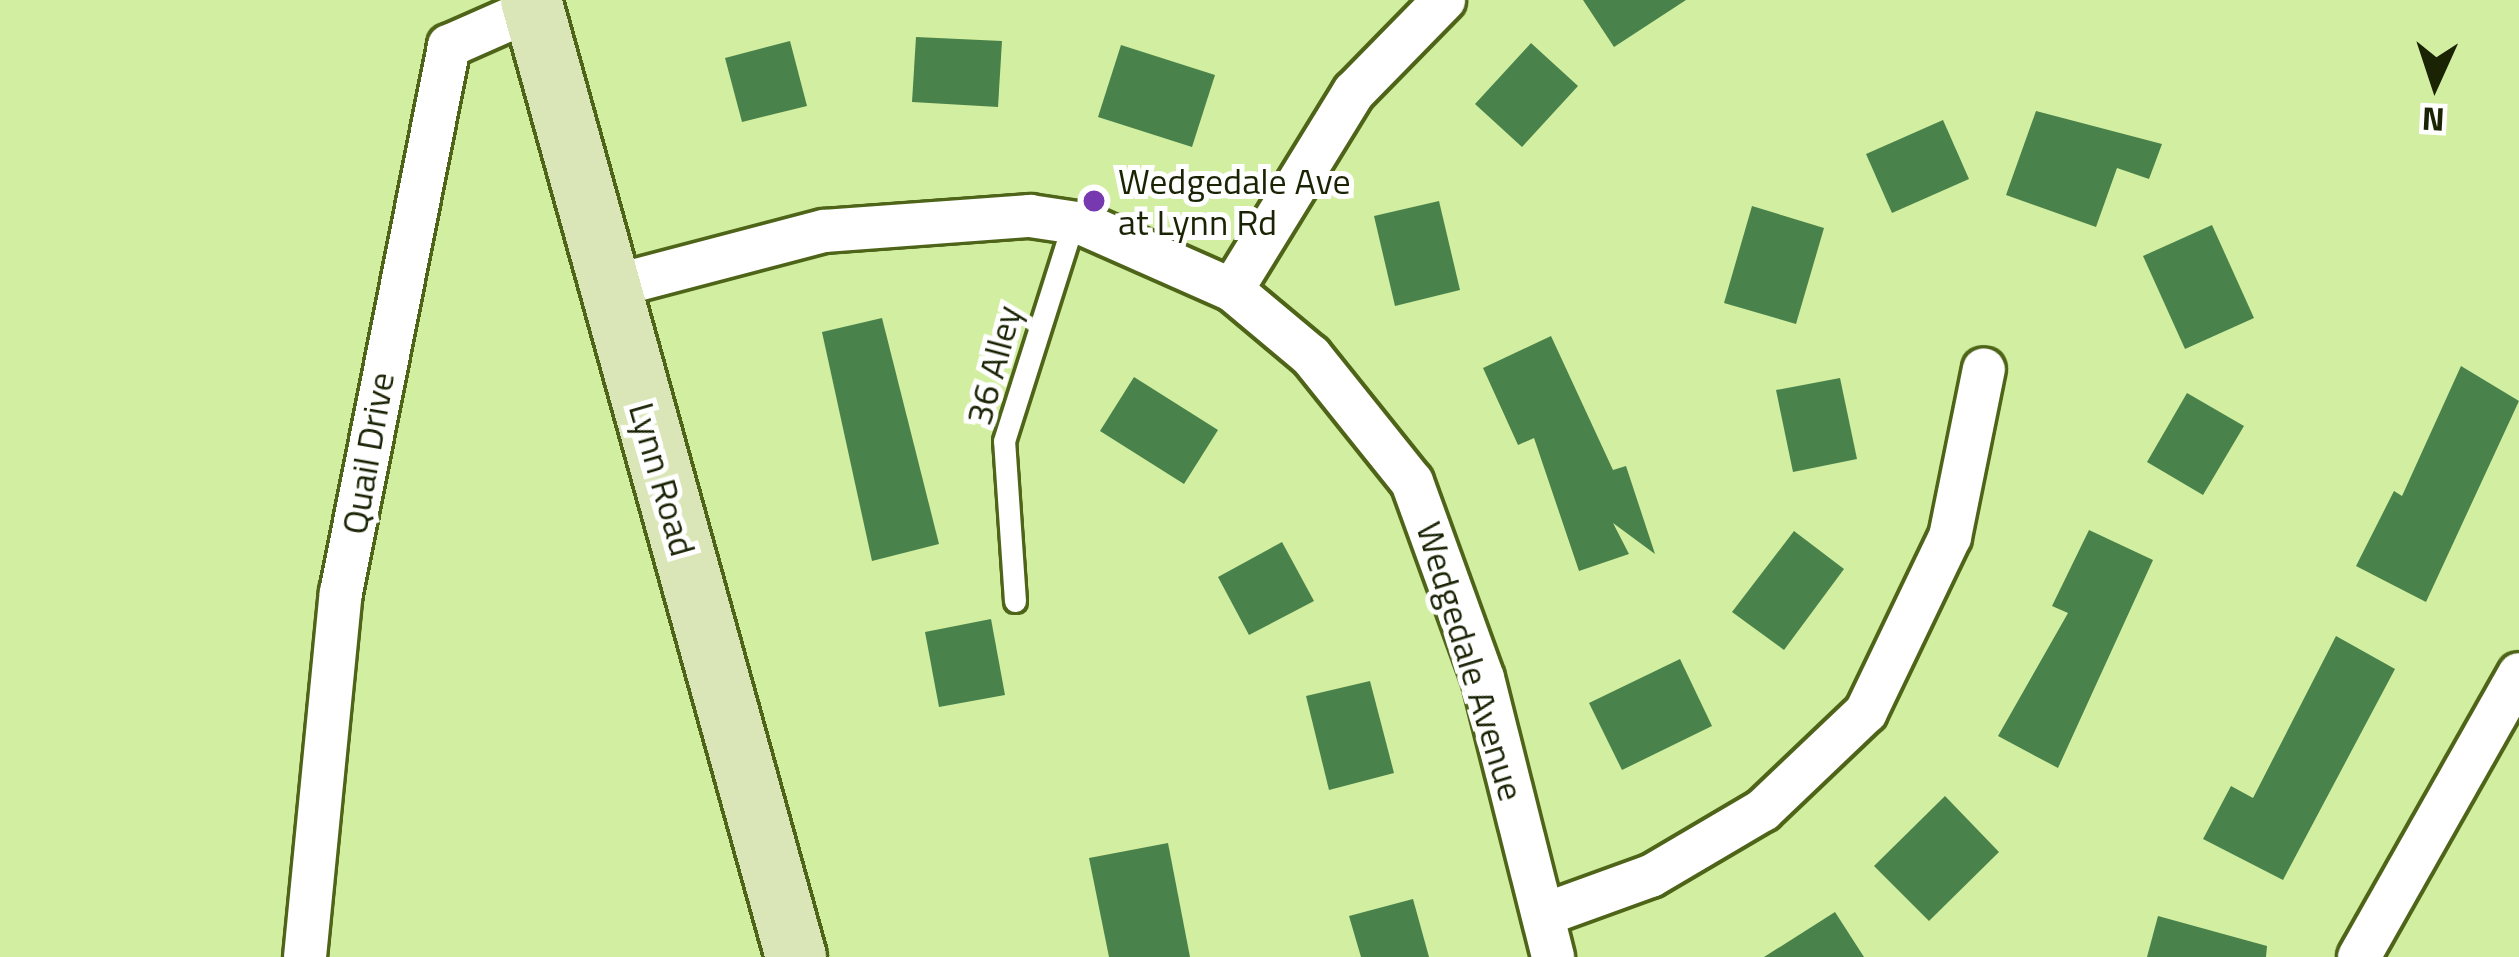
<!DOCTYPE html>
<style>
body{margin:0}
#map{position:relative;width:2519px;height:957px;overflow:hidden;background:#d2eea1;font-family:"Titillium Web",sans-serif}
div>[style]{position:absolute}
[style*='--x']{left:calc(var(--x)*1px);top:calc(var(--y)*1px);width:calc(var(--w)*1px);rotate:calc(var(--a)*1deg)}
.building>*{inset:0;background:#49834b}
.roads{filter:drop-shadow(3px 0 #4e6418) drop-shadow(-3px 0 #4e6418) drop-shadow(0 3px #4e6418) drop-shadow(0 -3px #4e6418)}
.lane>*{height:21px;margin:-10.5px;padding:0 10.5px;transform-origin:10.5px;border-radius:10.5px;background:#fff}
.street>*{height:42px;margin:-21px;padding:0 21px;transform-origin:21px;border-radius:21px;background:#fff}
.secondary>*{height:60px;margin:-30px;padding:0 30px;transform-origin:30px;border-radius:30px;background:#dae6b8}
.dots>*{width:33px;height:33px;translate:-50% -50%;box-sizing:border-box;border:6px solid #fff;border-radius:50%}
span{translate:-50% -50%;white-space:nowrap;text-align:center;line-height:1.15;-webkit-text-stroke:10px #fff;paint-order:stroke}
.poi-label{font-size:36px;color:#1a2405}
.left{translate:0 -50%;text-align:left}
.street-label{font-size:36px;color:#1a2405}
.north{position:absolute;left:2375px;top:24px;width:120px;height:120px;-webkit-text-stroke:9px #fff;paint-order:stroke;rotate:183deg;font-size:33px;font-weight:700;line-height:48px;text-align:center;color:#1a2405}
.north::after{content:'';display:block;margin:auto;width:42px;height:54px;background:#1a2405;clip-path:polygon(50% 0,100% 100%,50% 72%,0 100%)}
</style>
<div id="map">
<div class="building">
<div style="clip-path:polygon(1583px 0,1686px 0,1614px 47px)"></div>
<div style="clip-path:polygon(916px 37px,1002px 41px,998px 107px,912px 102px)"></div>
<div style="clip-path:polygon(790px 41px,807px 106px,742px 122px,725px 58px)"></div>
<div style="clip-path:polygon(1531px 43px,1578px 86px,1522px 147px,1475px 104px)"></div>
<div style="clip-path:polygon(1121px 45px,1215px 75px,1192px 147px,1098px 117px)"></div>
<div style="clip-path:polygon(2036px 111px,2162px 144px,2149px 179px,2117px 168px,2096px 227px,2006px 195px)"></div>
<div style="clip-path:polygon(1943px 120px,1969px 179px,1892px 213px,1866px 154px)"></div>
<div style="clip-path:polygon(1439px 201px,1460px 290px,1395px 306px,1374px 216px)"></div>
<div style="clip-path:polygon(1752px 206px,1824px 228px,1796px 324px,1724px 303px)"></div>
<div style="clip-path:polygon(2212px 225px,2254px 318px,2185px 349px,2143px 256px)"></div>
<div style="clip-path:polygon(882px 318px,939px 544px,872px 561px,822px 332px)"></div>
<div style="clip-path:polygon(1551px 336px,1613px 470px,1626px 466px,1655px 554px,1613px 523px,1629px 554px,1579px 571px,1534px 438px,1518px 445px,1483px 368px)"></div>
<div style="clip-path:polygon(2461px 366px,2519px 401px,2426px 602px,2356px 566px,2394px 491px,2402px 496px)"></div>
<div style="clip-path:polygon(1134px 377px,1218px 430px,1184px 484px,1100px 431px)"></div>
<div style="clip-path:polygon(1840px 378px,1857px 459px,1793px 472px,1776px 390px)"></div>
<div style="clip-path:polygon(2187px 393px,2244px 426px,2203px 495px,2147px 462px)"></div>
<div style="clip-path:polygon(2089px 530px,2153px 560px,2058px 768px,1998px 736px,2068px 613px,2052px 606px)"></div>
<div style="clip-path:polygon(1794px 531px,1844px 569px,1784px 650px,1732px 612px)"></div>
<div style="clip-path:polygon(1282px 542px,1314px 601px,1249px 635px,1218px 577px)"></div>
<div style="clip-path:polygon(991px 619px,1005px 695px,939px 707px,925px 632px)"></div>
<div style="clip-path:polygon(2336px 636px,2395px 669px,2283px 880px,2203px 839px,2231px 786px,2253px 798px)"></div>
<div style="clip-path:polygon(1680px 659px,1712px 726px,1622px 770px,1589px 703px)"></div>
<div style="clip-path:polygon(1370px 681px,1394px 773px,1329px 790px,1306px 696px)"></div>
<div style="clip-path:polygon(1945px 796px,1999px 852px,1929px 921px,1874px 866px)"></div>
<div style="clip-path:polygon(1168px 843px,1190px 957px,1109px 957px,1089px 858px)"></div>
<div style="clip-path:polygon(1413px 899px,1429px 957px,1361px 957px,1349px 916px)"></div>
<div style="clip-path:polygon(1835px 912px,1864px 957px,1764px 957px)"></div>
<div style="clip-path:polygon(2158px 916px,2267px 946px,2266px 957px,2147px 957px)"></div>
</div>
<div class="roads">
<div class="lane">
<div style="--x:1015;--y:601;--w:160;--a:-93.9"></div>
<div style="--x:1004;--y:441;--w:229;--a:-72.4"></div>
</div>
<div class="street">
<div style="--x:610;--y:287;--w:221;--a:-14.7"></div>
<div style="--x:824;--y:231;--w:207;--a:-4.2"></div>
<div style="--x:1030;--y:216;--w:54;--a:8.6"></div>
<div style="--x:1083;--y:224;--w:163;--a:23.9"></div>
<div style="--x:1232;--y:290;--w:103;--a:39.9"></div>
<div style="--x:1311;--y:356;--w:161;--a:51.3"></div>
<div style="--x:1412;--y:482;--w:208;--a:70.1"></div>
<div style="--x:1483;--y:678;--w:288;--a:75.9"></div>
<div style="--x:1232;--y:290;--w:233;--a:-58.4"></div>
<div style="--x:1354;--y:92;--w:129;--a:-45.6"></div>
<div style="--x:1543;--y:915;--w:115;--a:-19.9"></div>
<div style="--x:1651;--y:876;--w:130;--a:-30.5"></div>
<div style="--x:1763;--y:810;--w:142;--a:-43.6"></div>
<div style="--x:1866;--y:712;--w:194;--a:-64.4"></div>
<div style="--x:1950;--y:537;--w:171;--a:-78.6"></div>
<div style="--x:305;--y:957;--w:366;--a:-84.4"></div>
<div style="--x:341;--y:593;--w:558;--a:-78.83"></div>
<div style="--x:449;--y:46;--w:92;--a:-23.8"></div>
<div style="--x:2359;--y:957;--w:325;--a:-60.5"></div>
</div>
<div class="secondary">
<div style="--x:531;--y:0;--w:993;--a:74.52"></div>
</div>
</div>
<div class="dots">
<div style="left:1094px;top:201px;background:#7739af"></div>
</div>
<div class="poi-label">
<span class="left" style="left:1118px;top:201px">Wedgedale Ave<br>at Lynn Rd</span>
</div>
<div class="street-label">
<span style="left:993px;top:365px;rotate:-75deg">36 Alley</span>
<span style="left:367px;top:453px;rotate:-80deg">Quail Drive</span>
<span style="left:663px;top:479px;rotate:74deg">Lynn Road</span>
<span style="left:1471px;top:661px;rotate:73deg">Wedgedale Avenue</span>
</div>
<div class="north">N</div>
</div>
